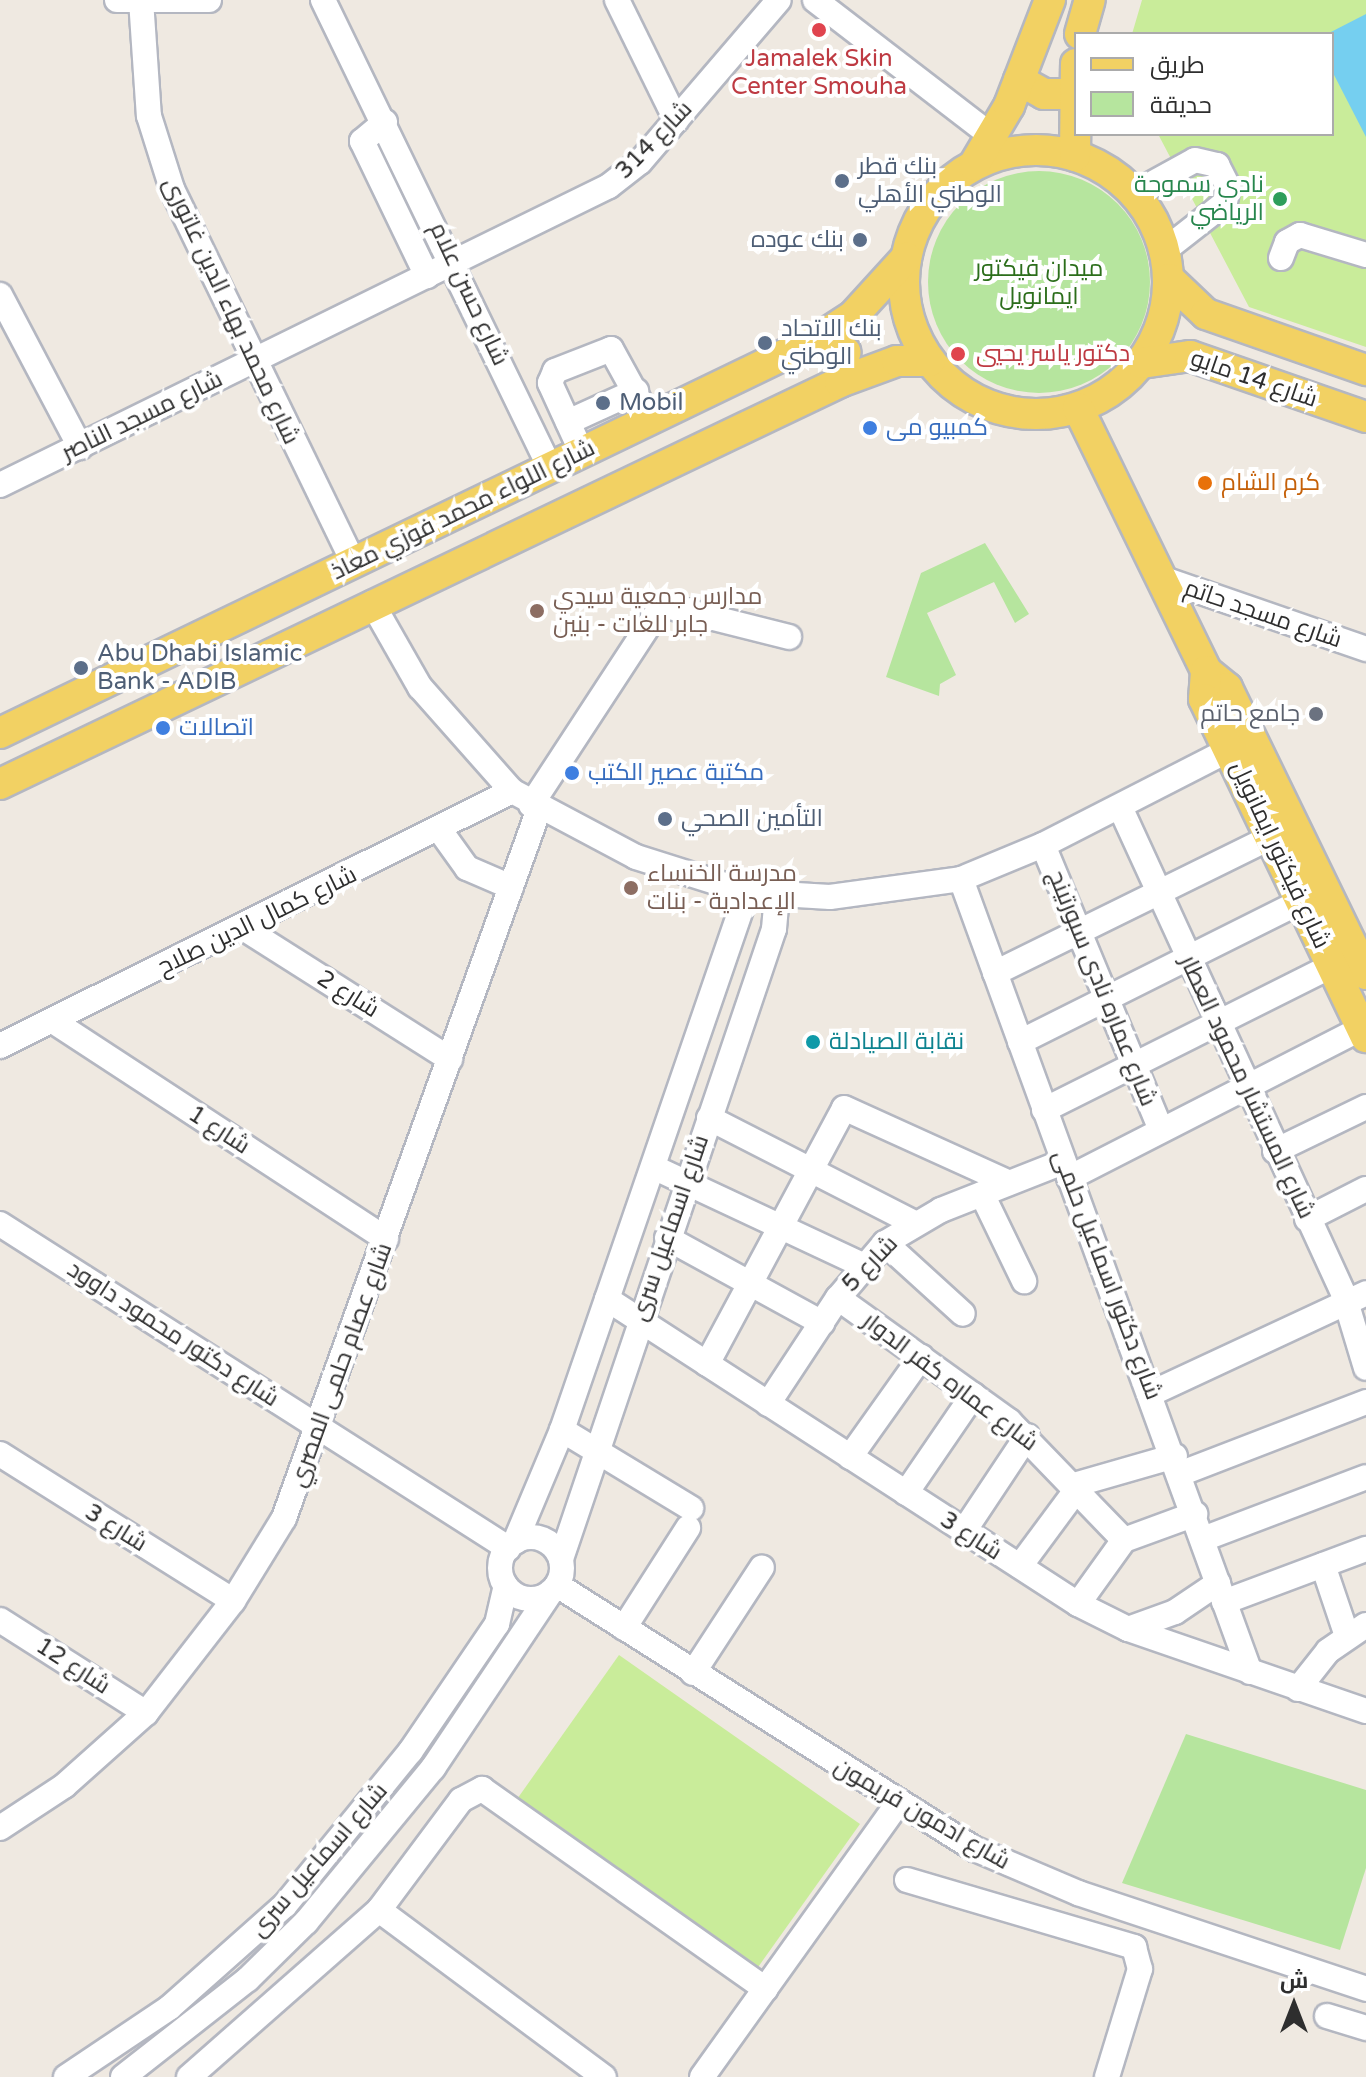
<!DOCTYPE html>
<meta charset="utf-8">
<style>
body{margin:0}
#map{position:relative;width:1366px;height:2077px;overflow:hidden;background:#efe9e1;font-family:"Varela Round",Cairo,sans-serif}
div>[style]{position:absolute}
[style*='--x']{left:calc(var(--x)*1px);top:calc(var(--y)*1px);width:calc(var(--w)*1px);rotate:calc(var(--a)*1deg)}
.green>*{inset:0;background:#b6e59e}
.round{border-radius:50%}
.pitch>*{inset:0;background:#c9ec9a}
.water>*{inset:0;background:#75cff0}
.roads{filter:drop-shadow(2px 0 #b4b7c1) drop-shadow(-2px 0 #b4b7c1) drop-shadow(0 2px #b4b7c1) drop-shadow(0 -2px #b4b7c1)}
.minor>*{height:24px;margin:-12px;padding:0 12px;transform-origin:12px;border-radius:12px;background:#fff}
.minor>.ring{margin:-12px;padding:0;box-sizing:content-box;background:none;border:24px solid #fff;border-radius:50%}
.major>*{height:30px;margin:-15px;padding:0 15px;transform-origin:15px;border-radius:15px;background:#f2d163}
.major>.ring{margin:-15px;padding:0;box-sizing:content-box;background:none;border:30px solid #f2d163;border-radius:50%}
.dots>*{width:22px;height:22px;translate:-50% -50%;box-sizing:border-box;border:4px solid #fff;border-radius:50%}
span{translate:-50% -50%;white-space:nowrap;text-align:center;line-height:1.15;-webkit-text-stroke:8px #fff;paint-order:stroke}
.health-label{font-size:24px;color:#be3a42}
.left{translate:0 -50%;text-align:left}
.street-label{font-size:24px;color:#2e2e2e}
.service-label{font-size:24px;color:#4e5e75}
.right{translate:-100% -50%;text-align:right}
.leisure-label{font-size:24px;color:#27864d}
.park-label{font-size:24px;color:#2c6e1b}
.shop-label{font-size:24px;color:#366cbe}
.food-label{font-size:24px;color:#c56008}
.education-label{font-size:24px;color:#785e54}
.worship-label{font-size:24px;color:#5b616d}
.culture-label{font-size:24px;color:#0d838f}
.legend{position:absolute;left:1074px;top:32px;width:260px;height:104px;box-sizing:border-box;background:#fff;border:2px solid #ababab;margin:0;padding:10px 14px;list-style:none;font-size:24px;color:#2e2e2e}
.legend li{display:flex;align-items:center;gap:16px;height:40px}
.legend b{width:40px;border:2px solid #ababab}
.north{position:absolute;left:1254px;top:1965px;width:80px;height:80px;-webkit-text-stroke:6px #fff;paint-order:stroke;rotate:0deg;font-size:22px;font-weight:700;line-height:32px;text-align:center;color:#2e2e2e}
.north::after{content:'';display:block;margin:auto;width:28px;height:36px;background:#2e2e2e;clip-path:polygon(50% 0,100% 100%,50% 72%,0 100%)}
</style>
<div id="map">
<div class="green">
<div class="round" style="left:928px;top:171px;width:222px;height:222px"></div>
<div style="clip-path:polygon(985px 543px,1029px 614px,1015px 623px,994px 582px,927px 613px,956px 675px,940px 684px,939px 696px,886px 677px,921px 573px)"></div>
<div style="clip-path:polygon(1186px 1734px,1366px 1790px,1366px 1868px,1340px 1950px,1122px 1883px)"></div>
</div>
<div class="pitch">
<div style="clip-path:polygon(1142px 0,1366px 0,1366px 347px,1249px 307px,1158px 134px,1332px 134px,1332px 34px,1132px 34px)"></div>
<div style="clip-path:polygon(619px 1655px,860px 1824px,756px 1970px,515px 1802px)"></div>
</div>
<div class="water">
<div style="clip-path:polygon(1366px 14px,1366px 137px,1332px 71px,1327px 34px)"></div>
</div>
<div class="roads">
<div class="minor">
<div style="--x:117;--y:0;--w:92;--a:0"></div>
<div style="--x:141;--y:0;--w:116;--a:86.1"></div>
<div style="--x:149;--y:116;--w:77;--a:72.5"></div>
<div style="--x:172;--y:189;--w:415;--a:64.1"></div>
<div style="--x:323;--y:0;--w:520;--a:64.12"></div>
<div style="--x:617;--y:0;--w:134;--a:63.8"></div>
<div style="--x:815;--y:0;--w:225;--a:37.6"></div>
<div style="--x:385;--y:122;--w:30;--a:140"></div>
<div style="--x:362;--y:141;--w:150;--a:64.3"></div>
<div style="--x:1135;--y:193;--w:68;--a:-28.8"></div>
<div style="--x:1195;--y:160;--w:23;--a:13"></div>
<div style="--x:1217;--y:165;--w:25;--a:63"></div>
<div style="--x:1228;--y:187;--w:16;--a:101"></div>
<div style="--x:1225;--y:203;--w:76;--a:141.9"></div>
<div style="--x:1281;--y:258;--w:17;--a:-69"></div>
<div style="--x:1287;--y:242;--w:15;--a:-28"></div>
<div style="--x:1300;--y:235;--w:69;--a:16.9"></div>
<div style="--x:0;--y:295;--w:172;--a:62.2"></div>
<div style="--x:568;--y:422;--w:75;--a:-24.5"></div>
<div style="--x:582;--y:453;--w:77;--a:-114.6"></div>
<div style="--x:550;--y:383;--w:13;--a:-67"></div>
<div style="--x:555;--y:371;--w:60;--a:-21.4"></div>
<div style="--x:611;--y:349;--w:81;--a:61.2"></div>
<div style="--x:0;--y:485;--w:678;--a:-26.15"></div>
<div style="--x:609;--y:186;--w:39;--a:-38"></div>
<div style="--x:640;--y:162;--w:213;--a:-49.4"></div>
<div style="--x:1161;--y:578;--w:217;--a:19.1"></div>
<div style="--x:372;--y:603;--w:97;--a:60.3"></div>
<div style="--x:420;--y:687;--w:139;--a:48.5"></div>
<div style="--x:512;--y:791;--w:140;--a:28"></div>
<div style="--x:636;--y:857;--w:116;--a:17.5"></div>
<div style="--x:747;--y:892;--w:83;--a:3.4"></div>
<div style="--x:830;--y:897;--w:132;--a:-7.8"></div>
<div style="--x:961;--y:879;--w:89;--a:-22.5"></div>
<div style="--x:1043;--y:845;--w:209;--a:-27.1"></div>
<div style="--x:531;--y:805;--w:239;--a:-56.8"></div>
<div style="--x:662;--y:605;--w:131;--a:14.1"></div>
<div style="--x:1120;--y:807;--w:537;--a:65.34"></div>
<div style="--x:1344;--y:1295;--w:76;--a:73.2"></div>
<div style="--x:439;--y:829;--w:48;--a:54.3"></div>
<div style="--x:467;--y:868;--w:48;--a:23.4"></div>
<div style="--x:1043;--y:845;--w:308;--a:67.5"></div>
<div style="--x:961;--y:879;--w:844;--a:69.98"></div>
<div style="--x:245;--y:929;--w:243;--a:32.4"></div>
<div style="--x:995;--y:973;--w:308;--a:-26.2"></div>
<div style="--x:53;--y:1021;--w:398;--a:33.2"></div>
<div style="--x:1020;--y:1042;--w:314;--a:-26.6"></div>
<div style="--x:0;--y:1046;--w:572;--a:-26.48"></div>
<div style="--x:1044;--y:1110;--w:322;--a:-26.6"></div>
<div style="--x:709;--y:1118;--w:230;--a:27.1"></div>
<div style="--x:1275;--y:1151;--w:101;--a:-25.8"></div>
<div style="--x:653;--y:1167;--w:231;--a:25.1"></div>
<div style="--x:1069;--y:1178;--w:329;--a:-27.1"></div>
<div style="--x:982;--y:1194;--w:97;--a:64.2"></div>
<div style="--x:1307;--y:1219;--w:66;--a:-27"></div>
<div style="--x:0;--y:1224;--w:603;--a:32.53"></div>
<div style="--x:667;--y:1238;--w:177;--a:28.7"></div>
<div style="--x:885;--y:1243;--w:105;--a:42.3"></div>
<div style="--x:838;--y:1298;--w:211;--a:35.7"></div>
<div style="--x:1009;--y:1421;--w:165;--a:46"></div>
<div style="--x:607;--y:1299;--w:561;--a:32.93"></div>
<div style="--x:1078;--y:1604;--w:56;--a:26.6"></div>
<div style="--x:1128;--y:1629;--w:252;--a:19"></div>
<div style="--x:707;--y:1364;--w:290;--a:-61.8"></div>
<div style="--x:844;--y:1108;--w:181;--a:24.4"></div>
<div style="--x:1152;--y:1393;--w:236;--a:-25"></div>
<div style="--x:768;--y:1404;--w:127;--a:-56.6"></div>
<div style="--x:838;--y:1298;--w:72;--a:-49.5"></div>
<div style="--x:885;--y:1243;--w:65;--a:-30.5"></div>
<div style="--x:941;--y:1210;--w:131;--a:-21.5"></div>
<div style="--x:562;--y:1430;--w:151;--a:31.2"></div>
<div style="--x:0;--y:1454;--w:275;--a:32.2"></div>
<div style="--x:850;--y:1457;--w:123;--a:-54.6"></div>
<div style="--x:1182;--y:1473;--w:197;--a:-21.1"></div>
<div style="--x:1074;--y:1485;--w:105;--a:-16"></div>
<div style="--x:906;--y:1493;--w:119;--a:-55.6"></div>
<div style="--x:964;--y:1531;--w:114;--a:-56.4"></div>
<div class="ring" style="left:500px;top:1537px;width:38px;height:38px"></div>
<div style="--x:1203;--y:1539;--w:174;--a:-20.8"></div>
<div style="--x:515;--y:1542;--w:121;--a:-67.2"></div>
<div style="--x:562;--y:1430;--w:569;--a:-71.02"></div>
<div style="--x:561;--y:1559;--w:665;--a:-71.32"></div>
<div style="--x:774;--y:929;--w:32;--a:-85"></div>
<div style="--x:1323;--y:1565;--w:75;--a:71.3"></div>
<div style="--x:1020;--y:1566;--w:96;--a:-53.5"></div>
<div style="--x:557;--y:1585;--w:494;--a:32.3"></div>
<div style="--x:975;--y:1849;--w:112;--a:23.1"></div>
<div style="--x:1078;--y:1893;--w:304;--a:18.4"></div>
<div style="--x:1224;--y:1602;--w:152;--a:-20.5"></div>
<div style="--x:1078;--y:1604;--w:79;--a:-54.3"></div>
<div style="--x:1124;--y:1540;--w:76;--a:-20.1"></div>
<div style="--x:0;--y:1620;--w:173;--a:32.5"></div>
<div style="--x:624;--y:1628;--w:119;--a:-57.4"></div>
<div style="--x:1128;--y:1629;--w:50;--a:-19.9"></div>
<div style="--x:1175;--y:1612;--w:52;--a:-34"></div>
<div style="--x:693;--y:1673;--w:126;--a:-56.9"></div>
<div style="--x:1298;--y:1689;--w:48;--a:-51.7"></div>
<div style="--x:1328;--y:1651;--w:46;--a:-34.4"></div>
<div style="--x:0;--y:1828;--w:77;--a:-33.3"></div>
<div style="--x:64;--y:1786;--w:110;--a:-41.7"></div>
<div style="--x:146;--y:1713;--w:142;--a:-52.2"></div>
<div style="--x:233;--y:1601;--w:97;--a:-58.4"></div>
<div style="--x:284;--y:1518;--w:753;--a:-70.22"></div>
<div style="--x:907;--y:1880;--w:237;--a:16.4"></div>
<div style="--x:1134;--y:1947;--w:23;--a:75"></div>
<div style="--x:1140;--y:1969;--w:113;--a:107"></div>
<div style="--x:379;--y:1910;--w:280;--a:36.6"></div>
<div style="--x:1327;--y:2016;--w:41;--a:17.1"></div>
<div style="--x:66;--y:2077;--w:124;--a:-33.8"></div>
<div style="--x:169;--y:2008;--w:155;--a:-41.6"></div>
<div style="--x:285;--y:1905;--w:198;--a:-50.8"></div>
<div style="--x:410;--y:1752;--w:155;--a:-55.8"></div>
<div style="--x:497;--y:1624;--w:39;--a:-77"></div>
<div style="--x:123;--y:2077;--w:159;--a:-38.1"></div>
<div style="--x:248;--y:1979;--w:81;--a:-44.5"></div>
<div style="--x:306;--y:1922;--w:200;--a:-50.5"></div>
<div style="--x:433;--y:1768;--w:212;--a:-56.2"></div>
<div style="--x:189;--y:2077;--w:253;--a:-41.3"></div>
<div style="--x:379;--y:1910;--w:137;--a:-53.3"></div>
<div style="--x:461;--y:1800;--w:24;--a:-28"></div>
<div style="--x:482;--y:1789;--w:347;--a:35.2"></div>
<div style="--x:702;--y:2077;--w:337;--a:-54.4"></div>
</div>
<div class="major">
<div style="--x:1080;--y:34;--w:35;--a:-74"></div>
<div style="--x:1019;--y:80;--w:29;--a:29"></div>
<div style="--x:1044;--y:94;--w:28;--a:0"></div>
<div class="ring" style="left:904px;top:150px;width:234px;height:234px"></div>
<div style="--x:1075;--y:156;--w:92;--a:-89.4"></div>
<div style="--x:974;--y:165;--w:69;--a:-59.3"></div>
<div style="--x:1009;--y:106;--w:114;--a:-68.9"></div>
<div style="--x:1169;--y:279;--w:51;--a:43.4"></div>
<div style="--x:1206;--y:314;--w:170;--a:19.3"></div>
<div style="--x:819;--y:338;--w:30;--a:28"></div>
<div style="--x:845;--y:352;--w:30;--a:99"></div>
<div style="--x:1142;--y:363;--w:49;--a:-8.3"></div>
<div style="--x:1190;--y:356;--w:186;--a:19.1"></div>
<div style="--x:1078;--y:408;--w:292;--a:64"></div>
<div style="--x:1206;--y:671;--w:27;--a:39"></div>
<div style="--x:1227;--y:688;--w:318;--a:64.1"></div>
<div style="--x:1206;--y:671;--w:28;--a:94"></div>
<div style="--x:1204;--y:699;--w:375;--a:64.4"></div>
<div style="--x:0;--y:733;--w:909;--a:-25.75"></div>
<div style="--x:819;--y:338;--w:40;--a:-32.9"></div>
<div style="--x:853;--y:316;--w:79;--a:-47.6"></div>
<div style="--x:0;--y:784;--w:931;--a:-25.57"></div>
<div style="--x:840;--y:382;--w:61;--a:-20.2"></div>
<div style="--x:897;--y:361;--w:33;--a:0"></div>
</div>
</div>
<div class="dots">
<div style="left:819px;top:30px;background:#e0444e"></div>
<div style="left:842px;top:181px;background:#5c6f8a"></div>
<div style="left:1280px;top:199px;background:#2e9e5b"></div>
<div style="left:860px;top:240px;background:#5c6f8a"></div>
<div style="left:765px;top:343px;background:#5c6f8a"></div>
<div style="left:958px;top:354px;background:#e0444e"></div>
<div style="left:603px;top:403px;background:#5c6f8a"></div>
<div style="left:870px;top:428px;background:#3f7fe0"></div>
<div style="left:1205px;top:483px;background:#e8710a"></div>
<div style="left:537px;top:611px;background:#8d6e63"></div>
<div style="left:81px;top:668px;background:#5c6f8a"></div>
<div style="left:1316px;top:714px;background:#6b7280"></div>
<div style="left:163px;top:728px;background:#3f7fe0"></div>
<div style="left:572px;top:773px;background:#3f7fe0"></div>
<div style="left:665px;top:819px;background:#5c6f8a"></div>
<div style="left:631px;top:888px;background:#8d6e63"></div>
<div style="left:813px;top:1042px;background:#0f9aa8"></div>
</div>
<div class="health-label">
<span style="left:819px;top:73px">Jamalek Skin<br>Center Smouha</span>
<span class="left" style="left:976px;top:354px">دكتور ياسر يحيي</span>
</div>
<div class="street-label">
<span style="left:654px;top:140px;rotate:-46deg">شارع 314</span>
<span style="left:469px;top:294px;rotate:65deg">شارع حسن علام</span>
<span style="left:231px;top:311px;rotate:65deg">شارع محمد بهاء الدين غاتورى</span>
<span style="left:1254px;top:379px;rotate:19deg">شارع 14 مايو</span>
<span style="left:142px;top:416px;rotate:-26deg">شارع مسجد الناصر</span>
<span style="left:463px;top:510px;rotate:-26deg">شارع اللواء محمد فوزي معاذ</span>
<span style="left:1263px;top:614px;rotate:19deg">شارع مسجد حاتم</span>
<span style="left:1280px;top:855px;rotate:65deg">شارع فيكتور ايمانويل</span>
<span style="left:257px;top:921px;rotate:-26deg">شارع كمال الدين صلاح</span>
<span style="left:1102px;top:988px;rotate:68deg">شارع عماره نادى سبورتينج</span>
<span style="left:348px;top:994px;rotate:32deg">شارع 2</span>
<span style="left:1247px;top:1087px;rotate:65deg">شارع المستشار محمود العطار</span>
<span style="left:219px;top:1130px;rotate:33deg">شارع 1</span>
<span style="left:670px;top:1228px;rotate:-71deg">شارع اسماعيل سرى</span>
<span style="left:870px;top:1264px;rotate:-46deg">شارع 5</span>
<span style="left:1107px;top:1275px;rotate:69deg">شارع دكتور اسماعيل حلمى</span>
<span style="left:173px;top:1334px;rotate:33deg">شارع دكتور محمود داوود</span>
<span style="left:341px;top:1365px;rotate:-70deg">شارع عصام حلمى المصري</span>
<span style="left:950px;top:1382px;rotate:37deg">شارع عماره كفر الدوار</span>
<span style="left:116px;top:1528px;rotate:32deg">شارع 3</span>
<span style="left:971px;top:1536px;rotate:33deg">شارع 3</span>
<span style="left:73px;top:1666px;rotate:33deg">شارع 12</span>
<span style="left:922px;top:1814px;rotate:30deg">شارع ادمون فريمون</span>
<span style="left:319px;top:1860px;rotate:-49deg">شارع اسماعيل سرى</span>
</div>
<div class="service-label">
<span class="left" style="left:858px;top:181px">بنك قطر<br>الوطني الأهلي</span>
<span class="right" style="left:844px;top:240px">بنك عوده</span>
<span class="left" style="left:781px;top:343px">بنك الاتحاد<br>الوطني</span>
<span class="left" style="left:619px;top:403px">Mobil</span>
<span class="left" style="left:97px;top:668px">Abu Dhabi Islamic<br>Bank - ADIB</span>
<span class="left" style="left:681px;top:819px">التأمين الصحي</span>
</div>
<div class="leisure-label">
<span class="right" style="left:1264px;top:199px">نادي سموحة<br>الرياضي</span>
</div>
<div class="park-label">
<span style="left:1039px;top:283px">ميدان فيكتور<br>ايمانويل</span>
</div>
<div class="shop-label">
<span class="left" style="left:886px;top:428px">كمبيو مى</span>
<span class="left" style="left:179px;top:728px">اتصالات</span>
<span class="left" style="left:588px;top:773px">مكتبة عصير الكتب</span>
</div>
<div class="food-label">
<span class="left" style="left:1221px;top:483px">كرم الشام</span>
</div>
<div class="education-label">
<span class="left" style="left:553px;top:611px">مدارس جمعية سيدي<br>جابر للغات - بنين</span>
<span class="left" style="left:647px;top:888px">مدرسة الخنساء<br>الإعدادية - بنات</span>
</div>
<div class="worship-label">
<span class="right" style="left:1300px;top:714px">جامع حاتم</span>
</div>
<div class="culture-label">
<span class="left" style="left:829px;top:1042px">نقابة الصيادلة</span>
</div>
<ul class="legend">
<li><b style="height:10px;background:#f2d163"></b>طريق</li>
<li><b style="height:22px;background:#b6e59e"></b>حديقة</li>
</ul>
<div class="north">ش</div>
</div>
